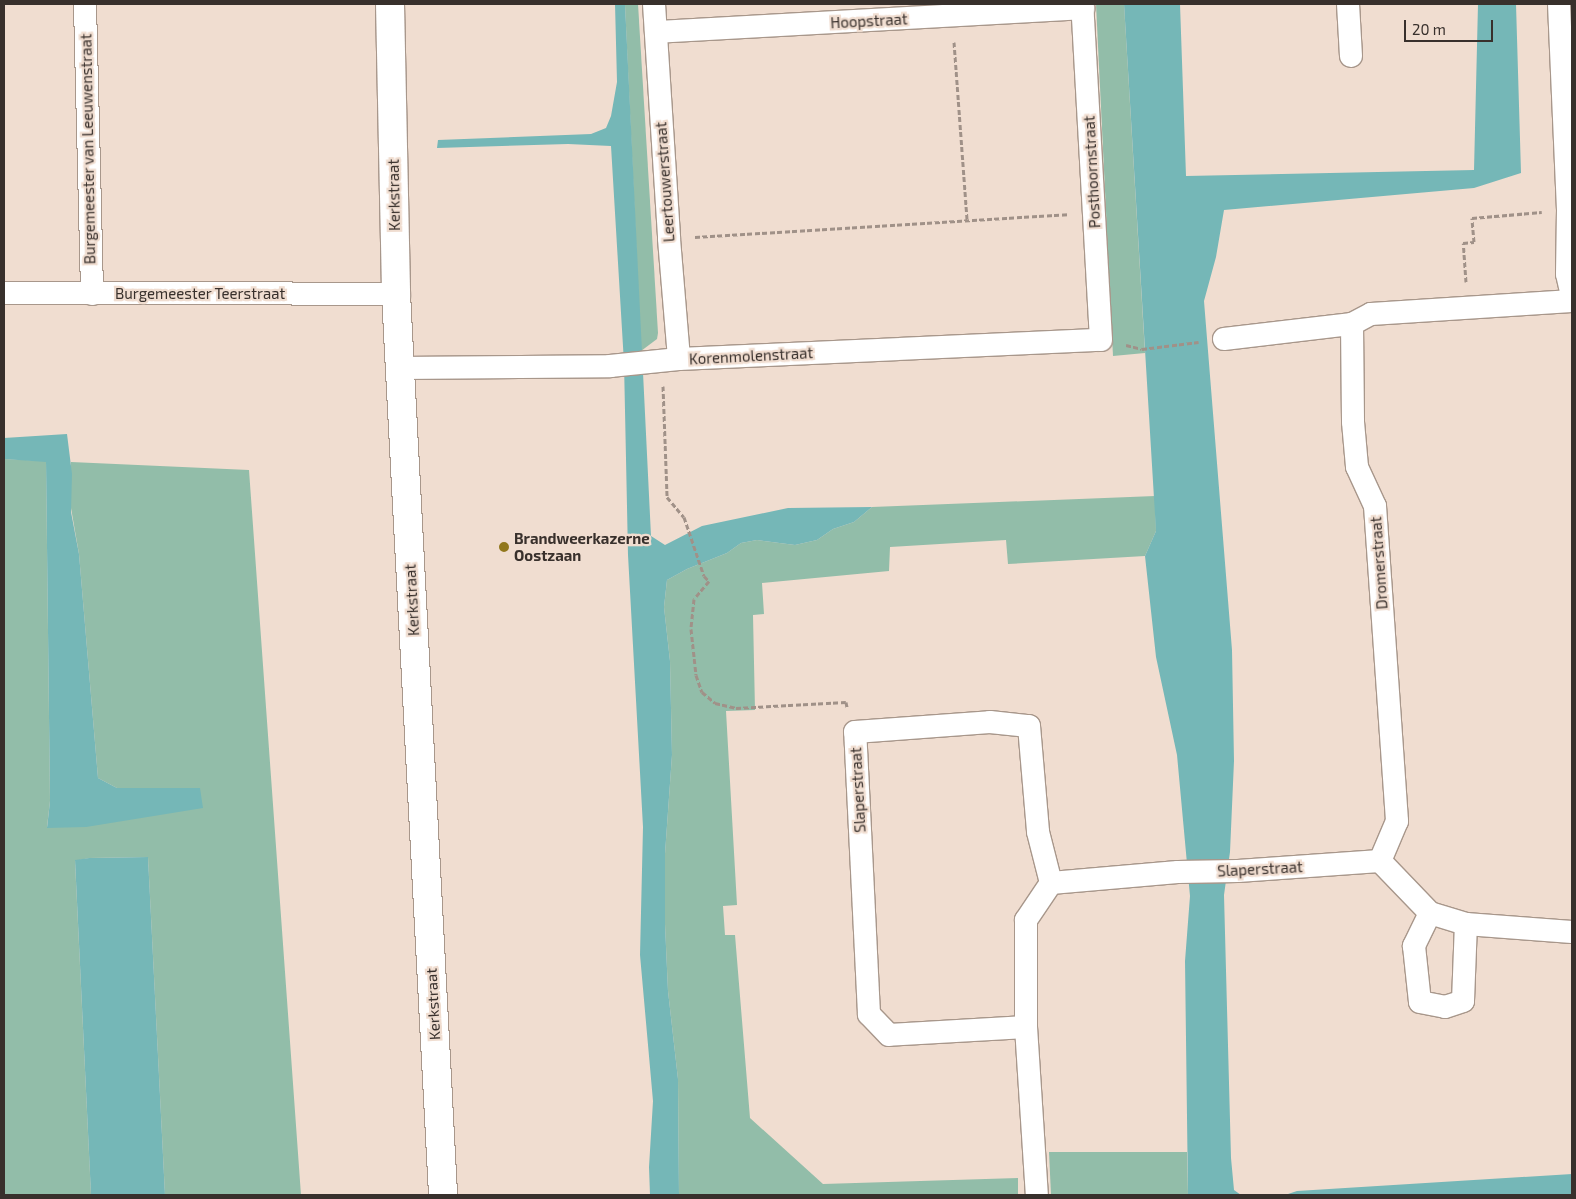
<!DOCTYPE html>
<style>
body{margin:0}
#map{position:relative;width:1576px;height:1199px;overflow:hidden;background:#f0ddd0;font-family:"Exo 2",sans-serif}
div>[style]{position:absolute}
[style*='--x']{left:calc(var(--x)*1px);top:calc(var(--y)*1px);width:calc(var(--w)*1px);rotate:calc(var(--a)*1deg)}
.green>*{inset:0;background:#92bda9}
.water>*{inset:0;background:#75b7b7}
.path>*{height:3px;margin-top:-1.5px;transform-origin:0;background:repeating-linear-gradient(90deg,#a09188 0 5px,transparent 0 7.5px)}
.roads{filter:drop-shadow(1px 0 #a8978b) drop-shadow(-1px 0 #a8978b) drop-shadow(0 1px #a8978b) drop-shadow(0 -1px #a8978b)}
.minor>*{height:22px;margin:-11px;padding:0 11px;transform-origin:11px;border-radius:11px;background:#fff}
.tertiary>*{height:28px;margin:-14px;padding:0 14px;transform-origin:14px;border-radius:14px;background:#fff}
.dots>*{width:14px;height:14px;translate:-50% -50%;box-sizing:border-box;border:2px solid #f0ddd0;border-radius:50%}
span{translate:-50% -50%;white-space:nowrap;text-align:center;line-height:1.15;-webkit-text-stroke:4.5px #f0ddd0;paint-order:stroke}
.street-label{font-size:15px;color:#38302c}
.poi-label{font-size:15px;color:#38302c;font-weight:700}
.left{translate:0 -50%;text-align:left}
.frame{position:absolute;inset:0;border:5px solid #38302c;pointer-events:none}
.scale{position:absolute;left:1404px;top:20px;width:89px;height:22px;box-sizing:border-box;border:2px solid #38302c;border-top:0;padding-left:6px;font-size:15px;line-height:18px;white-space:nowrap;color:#38302c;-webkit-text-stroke:4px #f0ddd0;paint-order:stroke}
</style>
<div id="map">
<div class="green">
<div style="clip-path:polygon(625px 4px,638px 4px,658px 333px,657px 339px,641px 351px)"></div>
<div style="clip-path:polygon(1096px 4px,1124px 4px,1145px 353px,1113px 356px)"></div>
<div style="clip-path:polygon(4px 459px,46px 461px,50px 801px,47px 827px,200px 788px,117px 788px,98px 778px,79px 554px,71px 508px,71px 462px,249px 470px,301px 1195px,165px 1195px,148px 857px,89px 858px,75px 861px,91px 1195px,4px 1195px)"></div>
<div style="clip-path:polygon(1155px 496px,1156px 531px,1145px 556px,1008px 564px,1006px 540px,890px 547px,889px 571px,762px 583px,764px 614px,753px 615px,755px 710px,726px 711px,737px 905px,723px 906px,725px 935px,735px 935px,750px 1118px,823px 1184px,1018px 1178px,1018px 1195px,679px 1195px,678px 1079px,668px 991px,665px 924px,665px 854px,672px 755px,670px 661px,664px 607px,667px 580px,687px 569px,727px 553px,741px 543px,757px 540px,795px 545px,817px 540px,833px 529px,854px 522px,872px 507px)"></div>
<div style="clip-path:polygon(1049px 1152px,1187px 1152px,1188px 1195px,1051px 1195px)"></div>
</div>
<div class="water">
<div style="clip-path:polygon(615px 4px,625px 4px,651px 536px,665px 545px,702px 526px,788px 508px,872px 507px,854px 522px,833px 529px,817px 540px,795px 545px,757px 540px,741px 543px,727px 553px,687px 569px,667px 580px,664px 607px,670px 661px,672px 755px,665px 854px,665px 924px,668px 991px,678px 1079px,679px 1195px,650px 1195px,649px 1167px,653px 1101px,640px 955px,643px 827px,628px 555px,624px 363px,611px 146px,568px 144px,437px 148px,438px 140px,591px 134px,606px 128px,611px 116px,617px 82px)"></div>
<div style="clip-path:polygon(1124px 4px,1180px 4px,1186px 176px,1474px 170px,1478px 4px,1516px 4px,1521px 173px,1474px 188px,1224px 210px,1216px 257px,1204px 301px,1232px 650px,1234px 761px,1230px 852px,1224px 895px,1231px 1158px,1234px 1190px,1241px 1195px,1188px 1195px,1185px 961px,1190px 896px,1177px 755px,1156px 657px,1145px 556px,1156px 531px)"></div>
<div style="clip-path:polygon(67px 434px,72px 474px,71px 512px,79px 554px,98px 778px,117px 788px,200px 788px,203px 808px,86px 827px,47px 828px,50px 801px,46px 462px,4px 459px,4px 438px)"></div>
<div style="clip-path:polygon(148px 857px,165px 1195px,91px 1195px,75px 860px,89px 858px)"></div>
<div style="clip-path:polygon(1572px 1174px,1572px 1195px,1285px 1195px,1297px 1191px)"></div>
</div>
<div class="path">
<div style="--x:954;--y:42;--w:178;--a:85.8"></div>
<div style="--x:695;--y:237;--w:374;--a:-3.5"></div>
<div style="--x:1466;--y:282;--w:39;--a:-94"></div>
<div style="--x:1463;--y:243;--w:11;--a:-5"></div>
<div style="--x:1474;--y:242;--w:24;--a:-95"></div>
<div style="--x:1472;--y:218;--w:70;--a:-4.9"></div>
<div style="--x:1126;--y:345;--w:16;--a:14"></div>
<div style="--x:1142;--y:349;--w:57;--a:-7"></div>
<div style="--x:663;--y:386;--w:111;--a:87.9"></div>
<div style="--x:667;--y:497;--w:26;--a:50"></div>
<div style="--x:684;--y:517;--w:62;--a:71.3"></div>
<div style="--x:704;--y:576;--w:7;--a:45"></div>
<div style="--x:709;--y:581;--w:23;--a:130"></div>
<div style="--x:694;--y:599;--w:30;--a:96"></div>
<div style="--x:691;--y:629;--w:46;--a:83.8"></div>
<div style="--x:696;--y:675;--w:18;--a:71"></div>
<div style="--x:702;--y:692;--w:17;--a:40"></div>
<div style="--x:715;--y:703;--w:22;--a:13"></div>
<div style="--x:736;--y:708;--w:110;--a:-3.1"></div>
<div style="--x:846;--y:702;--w:5;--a:79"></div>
</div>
<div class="roads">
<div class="minor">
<div style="--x:85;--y:4;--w:290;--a:88.6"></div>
<div style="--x:654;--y:4;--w:235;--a:86.3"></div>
<div style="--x:669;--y:239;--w:120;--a:85.2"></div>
<div style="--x:1348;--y:4;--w:52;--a:86.7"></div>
<div style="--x:1559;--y:4;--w:206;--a:87.5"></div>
<div style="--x:1568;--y:210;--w:64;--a:90.9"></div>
<div style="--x:1567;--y:274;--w:23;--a:77"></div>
<div style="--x:656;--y:32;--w:428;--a:-3.2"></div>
<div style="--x:4;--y:293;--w:392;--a:0.1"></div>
<div style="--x:1352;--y:324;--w:98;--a:89.4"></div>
<div style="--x:1353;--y:422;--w:45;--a:84.9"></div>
<div style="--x:1357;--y:467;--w:43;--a:65.2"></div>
<div style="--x:1375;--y:506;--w:316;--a:86"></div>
<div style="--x:1397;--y:821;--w:43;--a:113"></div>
<div style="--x:1380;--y:861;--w:72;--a:46.1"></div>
<div style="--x:1430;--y:913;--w:38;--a:17"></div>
<div style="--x:1466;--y:924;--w:106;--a:4.3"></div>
<div style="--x:1224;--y:339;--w:129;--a:-6.7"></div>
<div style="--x:1352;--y:324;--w:21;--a:-28"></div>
<div style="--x:1371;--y:314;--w:201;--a:-3.7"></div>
<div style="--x:400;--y:368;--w:210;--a:-0.5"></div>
<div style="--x:610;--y:366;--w:69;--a:-5.8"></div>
<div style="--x:679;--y:359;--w:422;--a:-2.6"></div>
<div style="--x:1101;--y:340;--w:337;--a:-93.2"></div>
<div style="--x:1051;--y:883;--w:127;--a:-5"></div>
<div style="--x:1178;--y:872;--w:60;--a:-1"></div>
<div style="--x:1238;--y:871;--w:142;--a:-4"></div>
<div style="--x:1430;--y:913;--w:37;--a:116"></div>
<div style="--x:1414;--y:946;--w:56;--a:83.9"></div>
<div style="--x:1420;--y:1002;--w:25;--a:11"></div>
<div style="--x:1445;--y:1007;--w:19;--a:-18"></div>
<div style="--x:1463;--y:1001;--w:77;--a:-87.8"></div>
<div style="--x:1026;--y:1027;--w:137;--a:176.7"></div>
<div style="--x:889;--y:1035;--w:29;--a:-134"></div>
<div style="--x:869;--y:1014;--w:282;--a:-92.8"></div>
<div style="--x:855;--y:732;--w:135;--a:-4.2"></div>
<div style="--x:990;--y:722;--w:39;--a:6"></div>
<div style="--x:1029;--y:726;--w:106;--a:85.1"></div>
<div style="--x:1038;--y:832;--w:53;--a:75.7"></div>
<div style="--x:1051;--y:883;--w:45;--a:124"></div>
<div style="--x:1026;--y:920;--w:107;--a:90"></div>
<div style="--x:1026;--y:1027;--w:168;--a:86.3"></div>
</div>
<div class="tertiary">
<div style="--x:390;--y:4;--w:290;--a:88.8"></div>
<div style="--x:396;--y:294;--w:902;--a:87.01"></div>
</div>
</div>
<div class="dots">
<div style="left:504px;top:547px;background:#91771c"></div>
</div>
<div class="street-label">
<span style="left:869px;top:21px;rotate:-3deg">Hoopstraat</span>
<span style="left:88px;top:149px;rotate:-91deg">Burgemeester van Leeuwenstraat</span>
<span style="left:1092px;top:172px;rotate:-93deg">Posthoornstraat</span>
<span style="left:665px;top:182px;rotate:-94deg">Leertouwerstraat</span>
<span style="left:394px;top:195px;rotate:-91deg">Kerkstraat</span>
<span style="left:200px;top:294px">Burgemeester Teerstraat</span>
<span style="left:751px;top:356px;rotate:-3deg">Korenmolenstraat</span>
<span style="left:1379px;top:563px;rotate:-94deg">Dromerstraat</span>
<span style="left:412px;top:600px;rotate:-93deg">Kerkstraat</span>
<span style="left:858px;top:790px;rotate:-93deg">Slaperstraat</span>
<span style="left:1260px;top:869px;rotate:-3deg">Slaperstraat</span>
<span style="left:433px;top:1004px;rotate:-93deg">Kerkstraat</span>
</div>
<div class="poi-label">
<span class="left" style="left:514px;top:547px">Brandweerkazerne<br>Oostzaan</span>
</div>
<div class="frame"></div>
<div class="scale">20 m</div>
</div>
